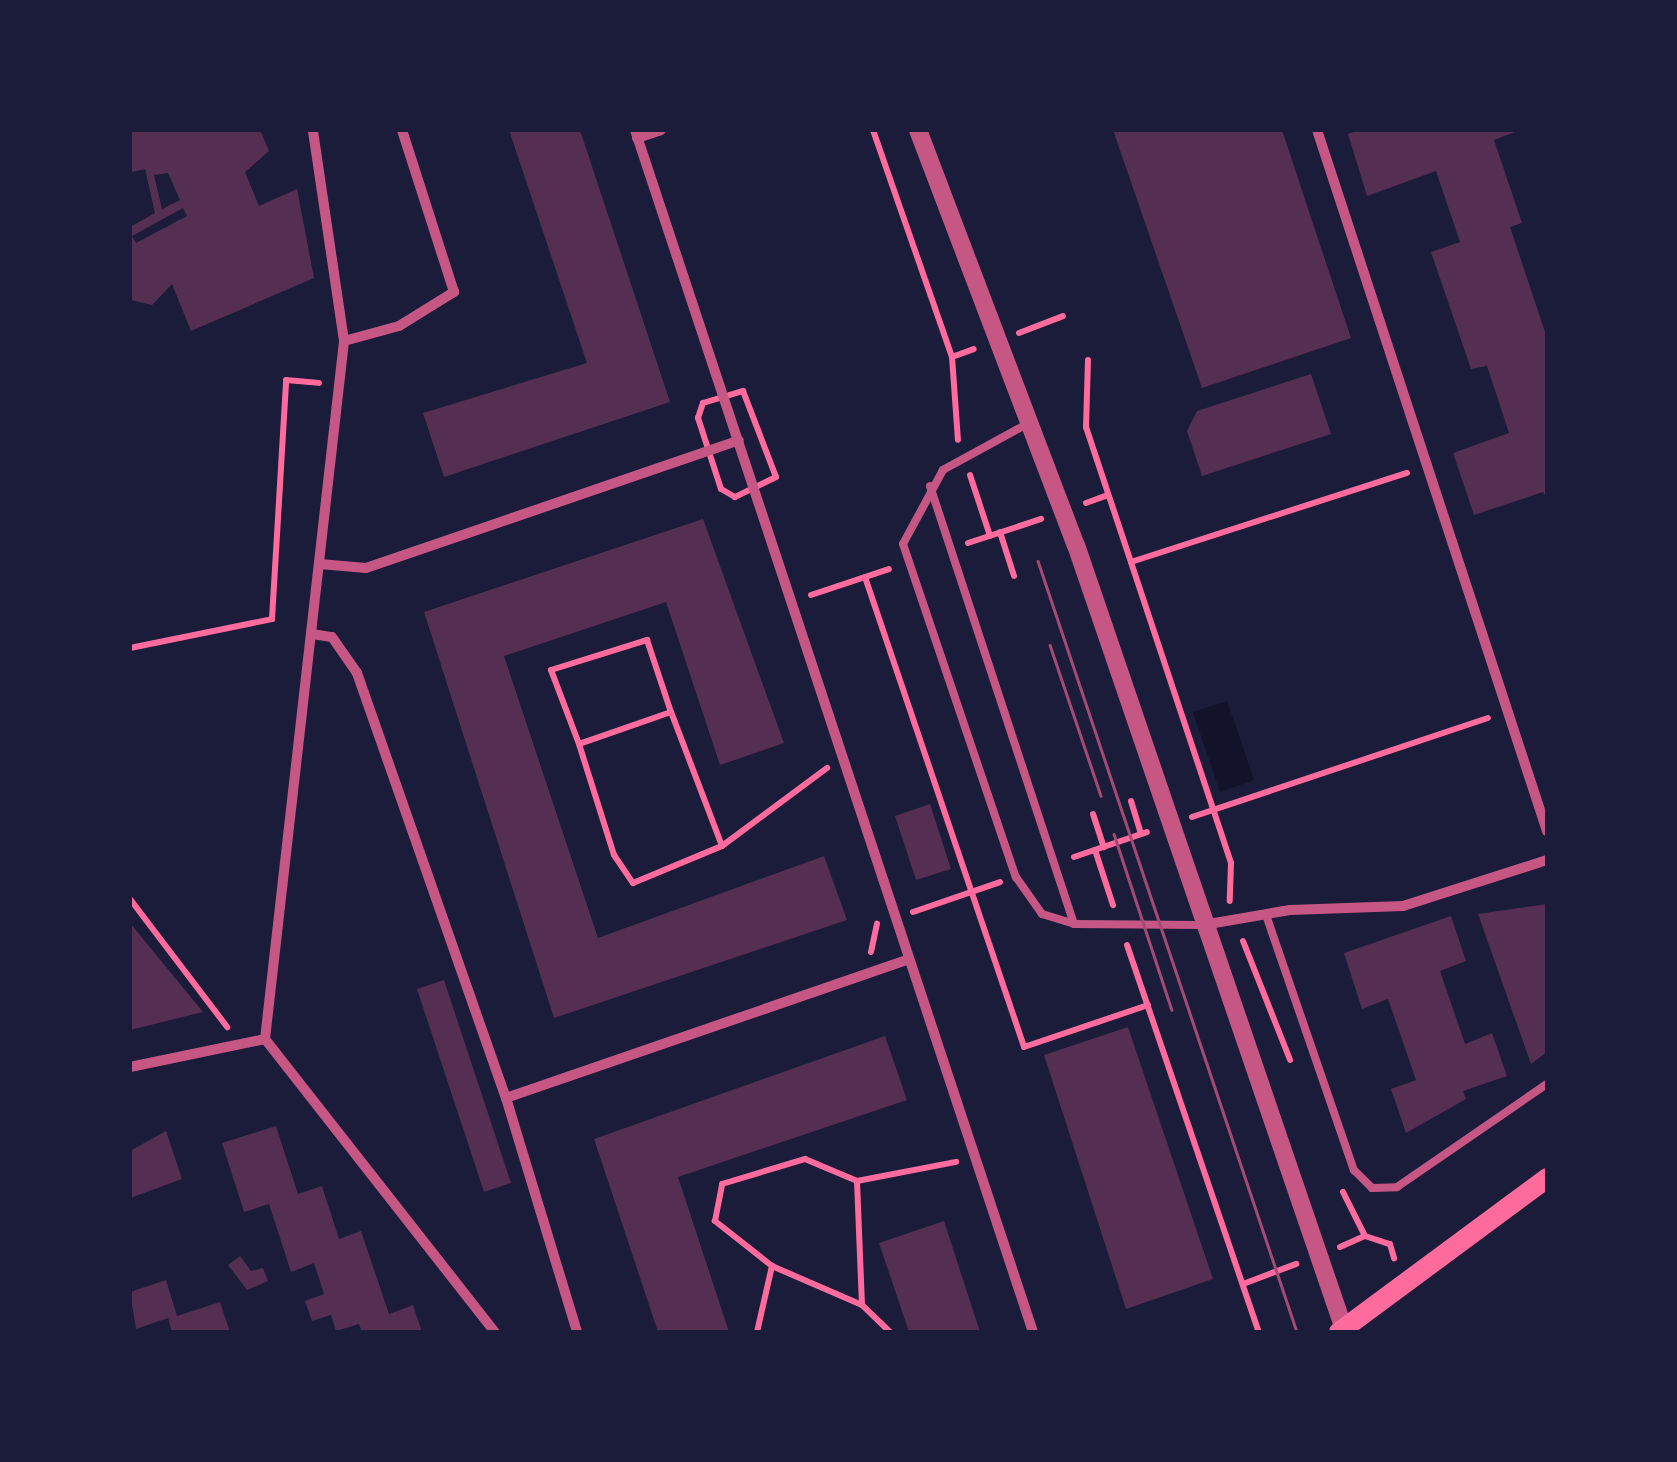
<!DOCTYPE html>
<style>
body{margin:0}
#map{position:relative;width:1677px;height:1462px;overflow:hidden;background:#1b1b3a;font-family:"Open Sans",sans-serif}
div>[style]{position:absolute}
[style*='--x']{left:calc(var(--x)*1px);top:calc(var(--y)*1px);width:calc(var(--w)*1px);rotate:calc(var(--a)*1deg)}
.water>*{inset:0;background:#12122b}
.building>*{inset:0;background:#542f53}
.path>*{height:6px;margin:-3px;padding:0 3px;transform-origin:3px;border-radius:3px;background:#ff6b9d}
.service>*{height:8px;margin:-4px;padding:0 4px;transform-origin:4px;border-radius:4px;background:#c65784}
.minor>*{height:10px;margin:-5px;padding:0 5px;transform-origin:5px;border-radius:5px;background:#c65784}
.tertiary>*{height:18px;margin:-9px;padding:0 9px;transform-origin:9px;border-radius:9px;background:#c65784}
.secondary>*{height:20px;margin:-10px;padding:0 10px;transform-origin:10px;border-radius:10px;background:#ff6b9d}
.tram>*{height:2.5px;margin:-1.25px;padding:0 1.25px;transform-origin:1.25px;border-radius:1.25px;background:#a44b75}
span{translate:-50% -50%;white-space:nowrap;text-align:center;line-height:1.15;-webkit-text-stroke:8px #1b1b3a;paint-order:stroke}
.frame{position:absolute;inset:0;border:132px solid #1b1b3a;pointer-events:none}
</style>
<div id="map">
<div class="water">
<div style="clip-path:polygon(1227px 701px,1254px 780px,1220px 792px,1193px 712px)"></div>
</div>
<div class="building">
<div style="clip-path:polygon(evenodd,260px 130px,269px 151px,245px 172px,259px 206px,297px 189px,314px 278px,191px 331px,172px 284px,152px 305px,131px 300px,130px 227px,155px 213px,145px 169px,132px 172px,130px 131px,260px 130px,168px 173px,180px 200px,162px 209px,154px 175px,168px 173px,260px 130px,183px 208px,187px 216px,136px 243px,132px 236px,183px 208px)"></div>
<div style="clip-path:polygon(509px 130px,580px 130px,670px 402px,444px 477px,423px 413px,587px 363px)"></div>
<div style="clip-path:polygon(1113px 130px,1282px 130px,1351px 338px,1202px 388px)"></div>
<div style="clip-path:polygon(1359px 130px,1520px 130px,1494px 140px,1522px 223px,1510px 227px,1547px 338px,1547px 500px,1543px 492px,1474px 515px,1453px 453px,1509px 433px,1487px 366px,1471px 369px,1431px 252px,1460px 242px,1436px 171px,1367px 196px,1348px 134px)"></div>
<div style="clip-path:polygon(1311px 374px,1331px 434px,1202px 476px,1187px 431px,1197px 411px)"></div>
<div style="clip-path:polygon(703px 519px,784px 743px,720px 765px,666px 602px,504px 656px,598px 938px,824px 856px,847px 920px,554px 1018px,424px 612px)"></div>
<div style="clip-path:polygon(930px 804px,951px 869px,916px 880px,895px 816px)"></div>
<div style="clip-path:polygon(1547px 904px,1547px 1052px,1531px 1064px,1478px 914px)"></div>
<div style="clip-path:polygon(1451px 916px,1466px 961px,1440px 971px,1465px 1044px,1492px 1033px,1507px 1076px,1463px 1091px,1466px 1099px,1406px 1133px,1391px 1089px,1416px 1080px,1388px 999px,1362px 1009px,1344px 953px)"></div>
<div style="clip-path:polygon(130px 923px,203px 1012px,130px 1030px)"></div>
<div style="clip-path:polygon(444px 980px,511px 1183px,484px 1192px,417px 989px)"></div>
<div style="clip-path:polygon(1128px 1027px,1213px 1279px,1126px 1309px,1044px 1055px)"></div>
<div style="clip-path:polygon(885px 1036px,907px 1100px,678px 1177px,729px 1332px,658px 1332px,594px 1139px)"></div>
<div style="clip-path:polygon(276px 1126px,298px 1194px,322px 1186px,339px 1239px,361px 1231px,389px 1314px,413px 1305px,422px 1332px,362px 1332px,359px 1324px,336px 1331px,331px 1315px,312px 1321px,305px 1301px,324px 1294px,314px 1263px,291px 1272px,269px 1204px,244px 1212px,222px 1143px)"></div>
<div style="clip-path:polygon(166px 1131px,182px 1179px,130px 1198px,130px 1151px)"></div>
<div style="clip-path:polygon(944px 1221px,980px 1332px,909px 1332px,879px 1243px)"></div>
<div style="clip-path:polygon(240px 1256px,251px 1271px,263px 1268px,268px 1281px,247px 1290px,228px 1265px)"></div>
<div style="clip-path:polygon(166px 1280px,177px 1316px,220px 1302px,230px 1332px,172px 1332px,168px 1318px,136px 1329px,130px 1292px)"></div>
</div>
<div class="path">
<div style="--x:873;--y:130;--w:240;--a:70.8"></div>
<div style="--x:952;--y:357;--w:83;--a:85.9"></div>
<div style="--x:1019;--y:333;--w:47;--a:-21.1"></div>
<div style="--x:952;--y:357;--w:23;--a:-20"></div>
<div style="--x:1088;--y:360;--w:67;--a:91.7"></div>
<div style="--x:1086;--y:427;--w:459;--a:71.6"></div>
<div style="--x:1231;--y:863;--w:38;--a:92"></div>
<div style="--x:743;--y:391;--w:92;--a:69"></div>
<div style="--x:776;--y:477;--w:46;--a:154"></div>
<div style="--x:735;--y:497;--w:16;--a:-150"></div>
<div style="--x:721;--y:489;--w:75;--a:-107.9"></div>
<div style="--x:698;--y:418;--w:16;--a:-72"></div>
<div style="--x:703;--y:403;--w:42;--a:-16.7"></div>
<div style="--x:970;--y:475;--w:64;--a:71.8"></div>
<div style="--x:1086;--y:503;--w:23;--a:-20"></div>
<div style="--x:1000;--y:532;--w:46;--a:72.3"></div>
<div style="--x:968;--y:543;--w:77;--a:-18.2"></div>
<div style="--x:1131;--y:562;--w:290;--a:-17.9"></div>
<div style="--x:865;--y:577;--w:496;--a:71.3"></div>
<div style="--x:1024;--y:1047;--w:131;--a:-18.7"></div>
<div style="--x:811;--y:595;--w:82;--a:-18.4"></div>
<div style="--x:130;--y:648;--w:145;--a:-11.5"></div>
<div style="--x:272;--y:619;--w:239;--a:-86.6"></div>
<div style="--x:286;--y:380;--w:33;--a:5"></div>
<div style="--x:579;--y:744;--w:79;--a:-110.7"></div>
<div style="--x:551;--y:670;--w:101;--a:-17.4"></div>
<div style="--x:647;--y:640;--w:76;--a:71.6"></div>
<div style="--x:1131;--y:801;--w:34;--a:73"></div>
<div style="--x:1093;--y:814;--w:35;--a:72"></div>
<div style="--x:1192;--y:817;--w:312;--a:-18.5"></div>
<div style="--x:722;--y:846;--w:143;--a:-110.8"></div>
<div style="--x:671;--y:712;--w:97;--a:160.8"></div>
<div style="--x:579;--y:744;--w:116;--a:72.5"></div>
<div style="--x:614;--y:855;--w:34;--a:56"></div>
<div style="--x:633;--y:883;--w:96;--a:-22.6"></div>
<div style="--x:722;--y:846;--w:131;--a:-36.6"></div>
<div style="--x:1095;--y:850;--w:58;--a:71.9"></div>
<div style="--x:1074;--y:857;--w:77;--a:-18.9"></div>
<div style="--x:130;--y:899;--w:161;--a:52.8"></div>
<div style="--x:913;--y:912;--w:92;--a:-19"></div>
<div style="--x:1243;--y:941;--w:128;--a:68.4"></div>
<div style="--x:1127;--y:945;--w:409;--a:71.2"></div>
<div style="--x:871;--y:952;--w:29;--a:-78"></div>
<div style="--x:857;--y:1181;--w:124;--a:87.7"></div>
<div style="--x:1343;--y:1192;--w:49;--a:63.4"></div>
<div style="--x:1340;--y:1247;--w:27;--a:-24"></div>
<div style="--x:1365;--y:1236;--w:26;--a:18"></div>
<div style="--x:1390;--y:1244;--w:15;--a:74"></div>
<div style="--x:1243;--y:1284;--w:57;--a:-20.7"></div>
<div style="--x:757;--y:1332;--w:68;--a:-77.2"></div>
<div style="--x:890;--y:1332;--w:39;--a:-136"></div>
<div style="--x:862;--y:1305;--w:98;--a:-156.6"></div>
<div style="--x:772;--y:1266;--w:73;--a:-141.7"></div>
<div style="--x:715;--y:1221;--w:38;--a:-79"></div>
<div style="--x:722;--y:1184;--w:87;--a:-16.8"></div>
<div style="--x:805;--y:1159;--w:56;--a:22.9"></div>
<div style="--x:857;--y:1181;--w:101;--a:-10.9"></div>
</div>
<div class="service">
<div style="--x:1027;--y:424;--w:96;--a:151.3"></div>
<div style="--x:943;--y:470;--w:84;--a:118.4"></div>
<div style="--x:903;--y:544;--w:352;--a:71.3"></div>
<div style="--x:1016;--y:877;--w:45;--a:54.9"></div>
<div style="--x:1042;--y:914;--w:34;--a:17"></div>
<div style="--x:1074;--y:924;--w:127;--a:0.5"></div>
<div style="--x:930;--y:486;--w:461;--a:71.8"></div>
<div style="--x:1266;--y:915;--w:270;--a:71"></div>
<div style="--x:1354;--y:1170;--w:25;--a:45"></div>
<div style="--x:1372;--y:1188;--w:25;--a:-2"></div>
<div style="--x:1397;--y:1187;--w:182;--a:-34.5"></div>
</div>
<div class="minor">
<div style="--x:635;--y:130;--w:1266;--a:71.68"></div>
<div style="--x:1317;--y:130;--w:738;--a:71.84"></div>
<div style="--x:637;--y:138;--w:25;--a:-18"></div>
<div style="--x:344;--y:341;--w:57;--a:-15.3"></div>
<div style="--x:399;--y:326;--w:65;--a:-31.7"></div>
<div style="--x:454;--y:292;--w:170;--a:-107.8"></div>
<div style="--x:320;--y:564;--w:46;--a:5"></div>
<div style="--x:366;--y:568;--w:394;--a:-18.9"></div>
<div style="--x:312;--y:634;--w:20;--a:9"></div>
<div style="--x:332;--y:637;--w:44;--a:55.2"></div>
<div style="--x:357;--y:673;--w:450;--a:70.7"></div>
<div style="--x:506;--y:1098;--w:245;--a:73.1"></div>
<div style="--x:1203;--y:925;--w:88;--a:-9.8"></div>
<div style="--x:1290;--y:910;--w:113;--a:-2"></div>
<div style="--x:1403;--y:906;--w:151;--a:-17.7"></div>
<div style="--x:265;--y:1039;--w:702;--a:-83.54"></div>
<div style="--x:344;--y:341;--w:213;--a:-98.4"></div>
<div style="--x:265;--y:1039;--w:372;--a:51.9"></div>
<div style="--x:130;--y:1067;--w:138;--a:-11.7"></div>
<div style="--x:506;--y:1098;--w:426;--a:-19"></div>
</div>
<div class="tertiary">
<div style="--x:918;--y:130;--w:444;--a:69.2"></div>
<div style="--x:1076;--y:545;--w:832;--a:71.13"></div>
</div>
<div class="secondary">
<div style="--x:1339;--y:1332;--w:259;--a:-36.5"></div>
</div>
<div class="tram">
<div style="--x:1038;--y:561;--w:813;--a:71.43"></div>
<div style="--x:1050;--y:645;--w:159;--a:71.3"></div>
<div style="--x:1114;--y:834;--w:185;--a:71.8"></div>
</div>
<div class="frame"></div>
</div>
